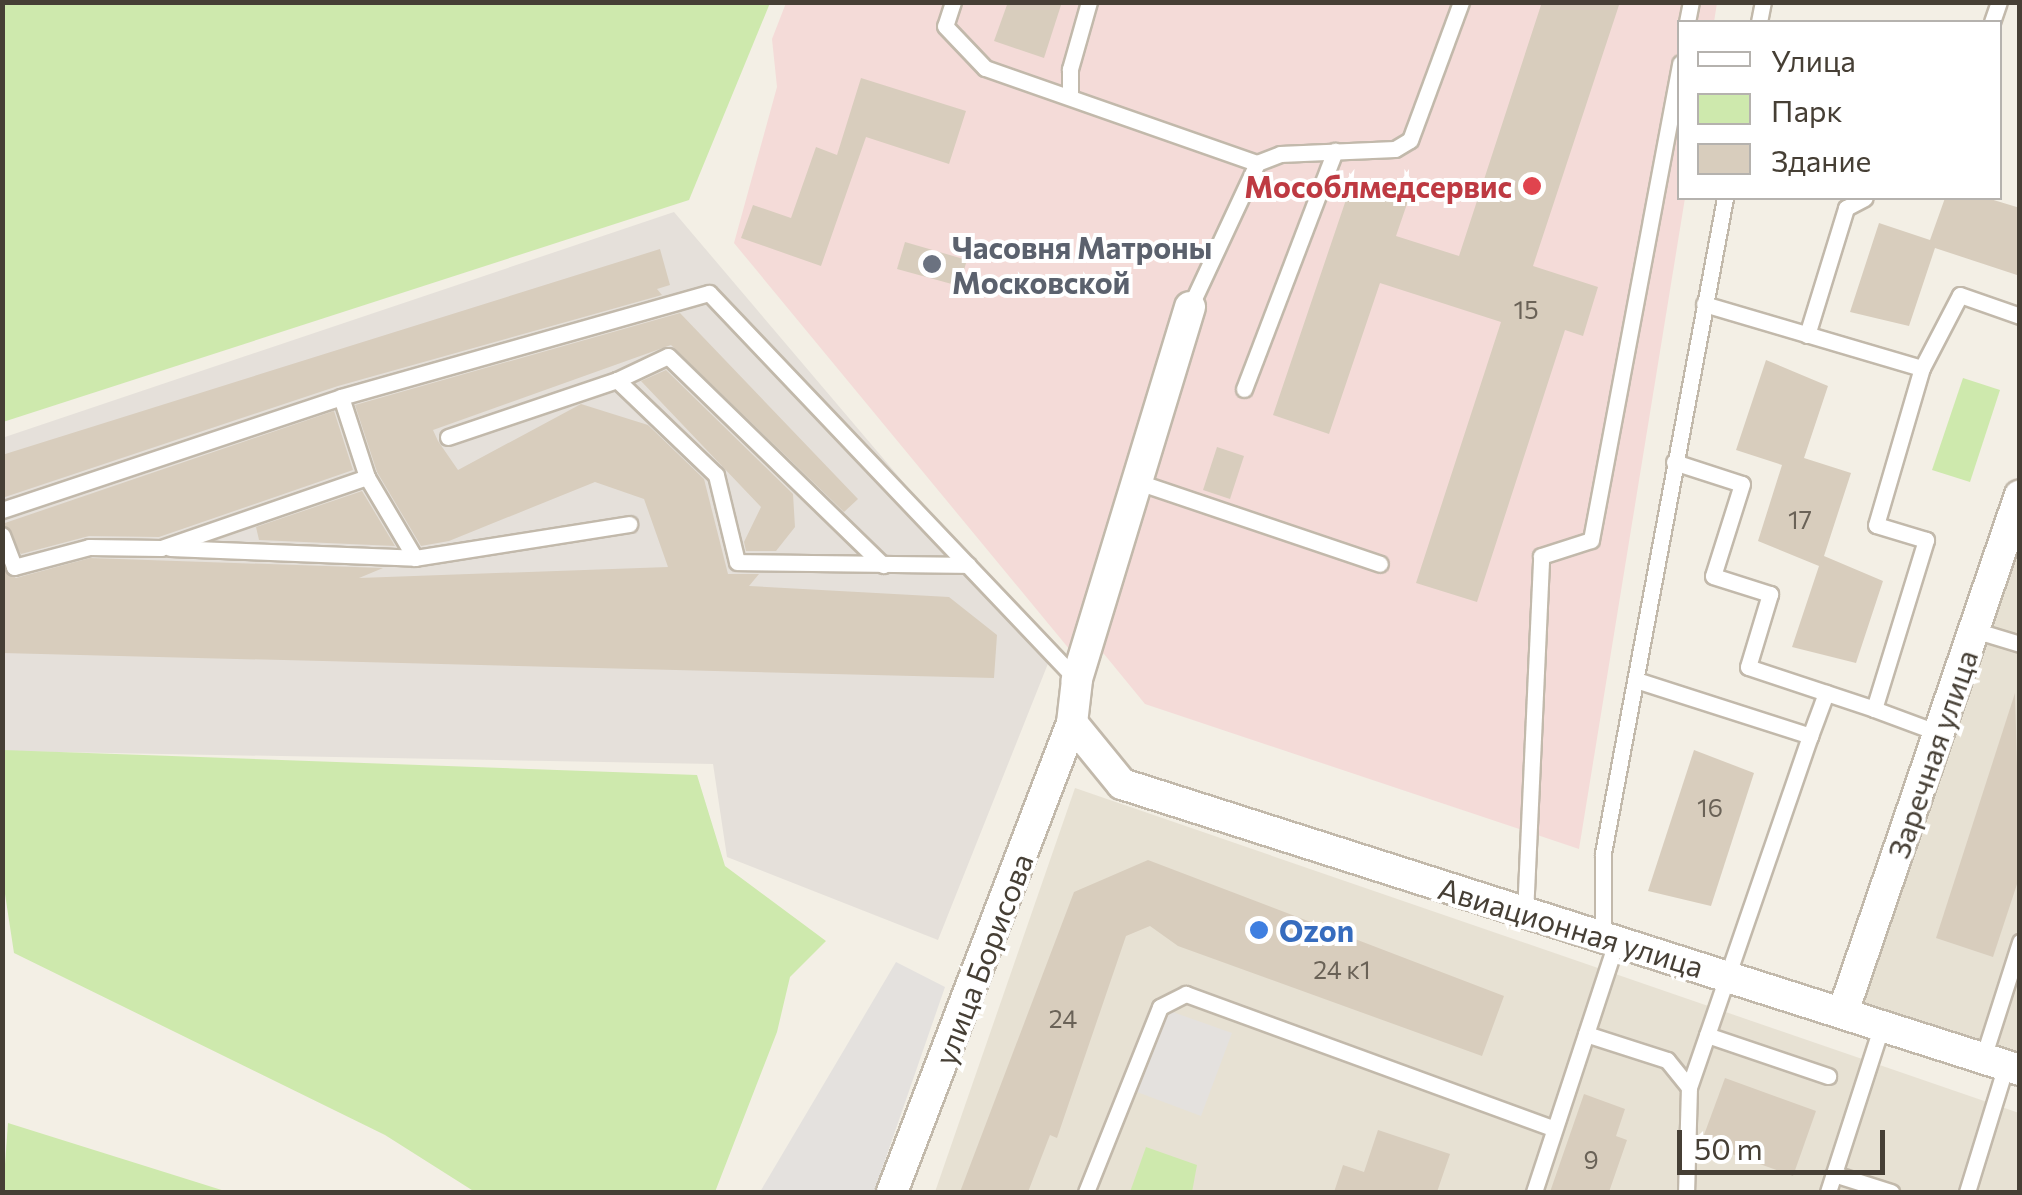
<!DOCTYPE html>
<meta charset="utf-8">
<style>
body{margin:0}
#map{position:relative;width:2022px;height:1195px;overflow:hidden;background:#f3efe5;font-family:Commissioner,sans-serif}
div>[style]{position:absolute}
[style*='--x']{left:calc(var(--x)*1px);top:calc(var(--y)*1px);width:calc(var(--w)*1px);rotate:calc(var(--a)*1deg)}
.residential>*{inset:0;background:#e7e1d3}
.industrial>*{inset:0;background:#e5e0da}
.medical>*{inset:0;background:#f4dbd8}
.green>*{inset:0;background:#cee9ad}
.parking>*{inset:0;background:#e4e1de}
.building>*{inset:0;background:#d8cdbd}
.roads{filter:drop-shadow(2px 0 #c2b9ab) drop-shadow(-2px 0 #c2b9ab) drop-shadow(0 2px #c2b9ab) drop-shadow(0 -2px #c2b9ab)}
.service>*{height:15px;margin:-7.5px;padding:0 7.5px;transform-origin:7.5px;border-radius:7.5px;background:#fff}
.minor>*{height:30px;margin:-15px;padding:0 15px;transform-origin:15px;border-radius:15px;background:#fff}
.dots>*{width:28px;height:28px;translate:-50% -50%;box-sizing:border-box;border:5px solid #fff;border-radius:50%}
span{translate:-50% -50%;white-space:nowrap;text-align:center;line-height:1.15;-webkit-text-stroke:8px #fff;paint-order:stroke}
.number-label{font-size:25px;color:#6a6257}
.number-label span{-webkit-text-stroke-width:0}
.health-label{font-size:30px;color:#be3a42;font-weight:700}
.right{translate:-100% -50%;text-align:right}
.worship-label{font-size:30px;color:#5b616d;font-weight:700}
.left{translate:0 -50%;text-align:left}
.street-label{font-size:30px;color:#463f35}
.shop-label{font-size:30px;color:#366cbe;font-weight:700}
.frame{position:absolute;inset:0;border:5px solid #463f35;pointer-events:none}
.legend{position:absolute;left:1677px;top:20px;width:325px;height:180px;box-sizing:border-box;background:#fff;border:2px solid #b5b2ae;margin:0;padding:12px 18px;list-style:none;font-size:30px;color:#463f35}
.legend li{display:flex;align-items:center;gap:20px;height:50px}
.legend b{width:50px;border:2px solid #b5b2ae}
.scale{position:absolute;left:1677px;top:1130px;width:208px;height:45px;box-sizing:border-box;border:5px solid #463f35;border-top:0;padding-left:12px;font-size:30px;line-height:35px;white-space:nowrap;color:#463f35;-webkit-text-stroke:8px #fff;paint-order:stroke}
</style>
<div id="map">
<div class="residential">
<div style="clip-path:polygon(2019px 522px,2019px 1063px,1869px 1013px,1860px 1003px)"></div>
<div style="clip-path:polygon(1075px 788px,2019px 1113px,2019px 1192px,935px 1192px)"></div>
</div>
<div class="industrial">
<div style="clip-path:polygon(674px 212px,1051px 656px,938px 940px,727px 857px,713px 764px,3px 751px,2px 438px)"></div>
</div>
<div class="medical">
<div style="clip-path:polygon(786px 3px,1717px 3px,1714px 22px,1680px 22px,1680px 198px,1685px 198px,1579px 849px,1145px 704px,1104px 654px,1070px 650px,734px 243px,777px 87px,772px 39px)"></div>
</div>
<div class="green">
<div style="clip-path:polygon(2px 3px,3px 2px,770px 3px,689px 200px,3px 422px)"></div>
<div style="clip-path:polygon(1963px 378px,2000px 390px,1970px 482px,1932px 470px)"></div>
<div style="clip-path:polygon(3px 750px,697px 775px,725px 866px,826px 941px,790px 977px,777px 1032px,715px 1192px,475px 1192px,385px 1135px,14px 953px,3px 881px)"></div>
<div style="clip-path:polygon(8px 1123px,228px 1192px,3px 1192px)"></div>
<div style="clip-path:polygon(1146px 1147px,1197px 1165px,1192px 1192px,1130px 1192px)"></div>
</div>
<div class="parking">
<div style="clip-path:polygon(896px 962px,945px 987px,874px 1192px,760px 1192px)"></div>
<div style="clip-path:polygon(1167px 1010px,1232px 1033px,1201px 1116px,1137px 1092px)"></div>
</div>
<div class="building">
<div style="clip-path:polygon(1008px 2px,1062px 2px,1044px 58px,994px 41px)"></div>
<div style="clip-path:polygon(1542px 2px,1620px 2px,1533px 266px,1598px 287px,1583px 336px,1565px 330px,1477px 602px,1416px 583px,1501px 322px,1380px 283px,1329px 434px,1273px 415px,1353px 179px,1409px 198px,1396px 236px,1459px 256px)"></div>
<div style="clip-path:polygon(861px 78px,966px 111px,949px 164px,866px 137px,821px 266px,741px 238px,753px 205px,791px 218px,816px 147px,837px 155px)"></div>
<div style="clip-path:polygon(1945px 198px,1987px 198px,2020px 208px,2020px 276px,1935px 248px,1909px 326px,1850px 312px,1879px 223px,1930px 240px)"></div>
<div style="clip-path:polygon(905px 242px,967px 260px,959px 286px,897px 269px)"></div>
<div style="clip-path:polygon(660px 249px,670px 285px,657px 289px,662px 295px,338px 386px,2px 498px,2px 455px)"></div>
<div style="clip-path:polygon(680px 313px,858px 499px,844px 512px,671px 345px,433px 430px,438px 441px,458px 470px,581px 404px,648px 425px,704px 479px,728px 574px,759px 574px,749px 586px,949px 597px,997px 635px,994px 678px,2px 653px,2px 568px,16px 578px,90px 558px,383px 568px,359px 578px,668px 567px,644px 499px,595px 482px,449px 541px,421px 546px,377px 472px,355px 405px)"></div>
<div style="clip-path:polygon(1766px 360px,1828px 386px,1804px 458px,1851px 473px,1824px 556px,1883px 581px,1856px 663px,1792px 647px,1819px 566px,1758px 541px,1782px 465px,1736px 450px)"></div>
<div style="clip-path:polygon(666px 370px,793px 494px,795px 527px,776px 551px,746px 551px,744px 542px,761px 507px,641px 381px)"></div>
<div style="clip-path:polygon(334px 411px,353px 470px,159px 537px,89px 536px,21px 554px,2px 524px)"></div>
<div style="clip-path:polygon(1217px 447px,1244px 456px,1230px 499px,1203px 490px)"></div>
<div style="clip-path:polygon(362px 491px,395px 546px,259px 540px,256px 527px)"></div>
<div style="clip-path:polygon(2015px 693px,2020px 875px,1993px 957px,1936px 938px)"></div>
<div style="clip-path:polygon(1694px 750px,1754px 773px,1711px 906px,1648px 891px)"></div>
<div style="clip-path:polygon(1148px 860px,1504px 996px,1482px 1056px,1178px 946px,1150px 926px,1126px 936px,1057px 1138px,1050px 1135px,1028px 1192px,960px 1192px,1074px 892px)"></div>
<div style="clip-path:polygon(1725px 1078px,1816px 1111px,1793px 1176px,1701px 1143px)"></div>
<div style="clip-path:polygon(1584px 1094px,1625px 1109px,1616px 1136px,1627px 1140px,1609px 1192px,1550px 1192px)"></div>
<div style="clip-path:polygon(1378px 1130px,1450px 1154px,1437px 1192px,1334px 1192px,1343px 1165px,1364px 1172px)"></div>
</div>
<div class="roads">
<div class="service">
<div style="--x:953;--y:2;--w:25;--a:108"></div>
<div style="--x:945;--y:26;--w:58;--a:46.4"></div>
<div style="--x:985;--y:68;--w:288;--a:19.3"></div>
<div style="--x:1687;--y:22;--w:20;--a:-79"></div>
<div style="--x:1759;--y:22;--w:20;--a:-79"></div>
<div style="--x:1992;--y:22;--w:21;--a:-71"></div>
<div style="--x:1070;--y:94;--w:25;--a:-90"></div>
<div style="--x:1070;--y:69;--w:70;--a:-74.2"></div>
<div style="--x:1704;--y:304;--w:227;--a:16.4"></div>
<div style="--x:1190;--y:307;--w:159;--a:-65"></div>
<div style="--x:1257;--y:163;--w:25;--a:-21"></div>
<div style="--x:1280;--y:154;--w:115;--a:-2.5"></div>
<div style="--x:1395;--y:149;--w:17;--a:-31"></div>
<div style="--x:1410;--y:140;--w:147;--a:-69.7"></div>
<div style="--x:1807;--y:335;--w:133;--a:-72.9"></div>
<div style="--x:1846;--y:208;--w:21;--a:-28"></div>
<div style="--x:617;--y:380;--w:56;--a:-25.2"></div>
<div style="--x:668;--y:356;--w:300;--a:44.2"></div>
<div style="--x:1244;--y:389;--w:255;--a:-69.1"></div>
<div style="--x:448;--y:437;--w:178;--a:-18.6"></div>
<div style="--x:617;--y:380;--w:137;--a:43.8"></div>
<div style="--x:716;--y:475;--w:89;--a:76.4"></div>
<div style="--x:737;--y:562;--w:231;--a:0.7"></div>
<div style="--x:1674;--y:462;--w:71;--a:17.9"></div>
<div style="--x:1742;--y:484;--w:96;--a:107.5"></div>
<div style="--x:1713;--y:576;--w:60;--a:17.5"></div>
<div style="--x:1770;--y:594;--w:76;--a:106.8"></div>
<div style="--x:1748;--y:667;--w:133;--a:18.4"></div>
<div style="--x:1874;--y:709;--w:177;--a:-72.9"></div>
<div style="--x:1926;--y:540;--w:52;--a:-163.3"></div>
<div style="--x:1876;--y:525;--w:164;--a:-73.7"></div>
<div style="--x:1922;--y:368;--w:82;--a:-62.5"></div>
<div style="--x:1960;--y:295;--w:64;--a:19.3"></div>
<div style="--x:1141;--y:483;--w:252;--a:18.7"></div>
<div style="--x:2;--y:510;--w:357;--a:-18.4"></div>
<div style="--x:341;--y:397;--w:382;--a:-15.8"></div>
<div style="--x:709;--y:293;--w:534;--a:46.44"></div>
<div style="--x:2;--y:535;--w:34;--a:69"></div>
<div style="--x:14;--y:567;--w:78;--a:-14.9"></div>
<div style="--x:89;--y:547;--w:72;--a:0.8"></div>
<div style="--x:161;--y:548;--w:218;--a:-19"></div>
<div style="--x:367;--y:477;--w:84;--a:-108"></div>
<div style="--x:170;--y:548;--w:245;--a:2.3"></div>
<div style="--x:415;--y:558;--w:94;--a:-120.7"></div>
<div style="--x:415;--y:558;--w:217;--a:-9"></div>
<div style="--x:1974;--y:630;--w:48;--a:16.9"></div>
<div style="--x:1636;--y:680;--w:183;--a:17.8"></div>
<div style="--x:1810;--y:736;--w:371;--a:109"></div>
<div style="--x:1689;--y:1087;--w:105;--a:91.6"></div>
<div style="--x:1874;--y:709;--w:69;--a:20.3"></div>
<div style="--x:1810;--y:736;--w:46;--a:-69.6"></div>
<div style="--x:1525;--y:914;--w:358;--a:-87.4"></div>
<div style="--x:1541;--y:556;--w:52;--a:-17.7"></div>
<div style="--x:1591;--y:540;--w:485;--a:-79.4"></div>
<div style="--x:1603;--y:938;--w:85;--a:-90"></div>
<div style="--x:1603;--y:853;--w:666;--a:-79.45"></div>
<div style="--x:1586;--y:1034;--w:85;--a:17.8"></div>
<div style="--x:1667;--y:1060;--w:35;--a:51"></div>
<div style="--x:1707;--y:1035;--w:128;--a:18.7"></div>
<div style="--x:1983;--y:1058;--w:122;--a:-72.3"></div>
<div style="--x:1834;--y:1174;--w:60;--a:17.5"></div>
<div style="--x:1086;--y:1192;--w:199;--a:-68.2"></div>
<div style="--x:1160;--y:1007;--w:29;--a:-27"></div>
<div style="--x:1186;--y:994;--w:392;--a:20.1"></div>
<div style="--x:1534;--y:1192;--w:263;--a:-71.8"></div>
<div style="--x:1828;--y:1192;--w:176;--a:-72.1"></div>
<div style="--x:1967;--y:1192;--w:133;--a:-72.9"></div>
</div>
<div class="minor">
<div style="--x:1190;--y:307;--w:390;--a:106.9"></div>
<div style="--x:1077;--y:680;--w:43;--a:96.6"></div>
<div style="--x:1072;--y:723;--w:79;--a:50.7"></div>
<div style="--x:1122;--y:784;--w:942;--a:17.67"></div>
<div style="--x:1843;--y:1012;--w:546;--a:-71.1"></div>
<div style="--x:892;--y:1192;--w:502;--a:-69"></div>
</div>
</div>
<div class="dots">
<div style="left:1532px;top:186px;background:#e0444e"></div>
<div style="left:932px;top:264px;background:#6b7280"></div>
<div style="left:1259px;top:930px;background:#3f7fe0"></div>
</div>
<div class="number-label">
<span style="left:1526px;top:309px">15</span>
<span style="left:1800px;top:519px">17</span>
<span style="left:1710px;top:807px">16</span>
<span style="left:1342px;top:969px">24 к1</span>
<span style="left:1063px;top:1018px">24</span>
<span style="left:1591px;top:1159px">9</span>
</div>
<div class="health-label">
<span class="right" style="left:1512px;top:186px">Мособлмедсервис</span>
</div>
<div class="worship-label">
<span class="left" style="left:952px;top:264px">Часовня Матроны<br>Московской</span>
</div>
<div class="street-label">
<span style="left:1932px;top:754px;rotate:-71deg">Заречная улица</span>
<span style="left:1571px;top:927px;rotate:17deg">Авиационная улица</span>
<span style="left:983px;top:959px;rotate:-69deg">улица Борисова</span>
</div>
<div class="shop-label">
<span class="left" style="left:1279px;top:930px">Ozon</span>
</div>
<div class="frame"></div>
<ul class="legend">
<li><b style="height:12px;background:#fff"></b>Улица</li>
<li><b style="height:28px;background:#cee9ad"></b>Парк</li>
<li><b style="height:28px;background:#d8cdbd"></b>Здание</li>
</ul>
<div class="scale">50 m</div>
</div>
